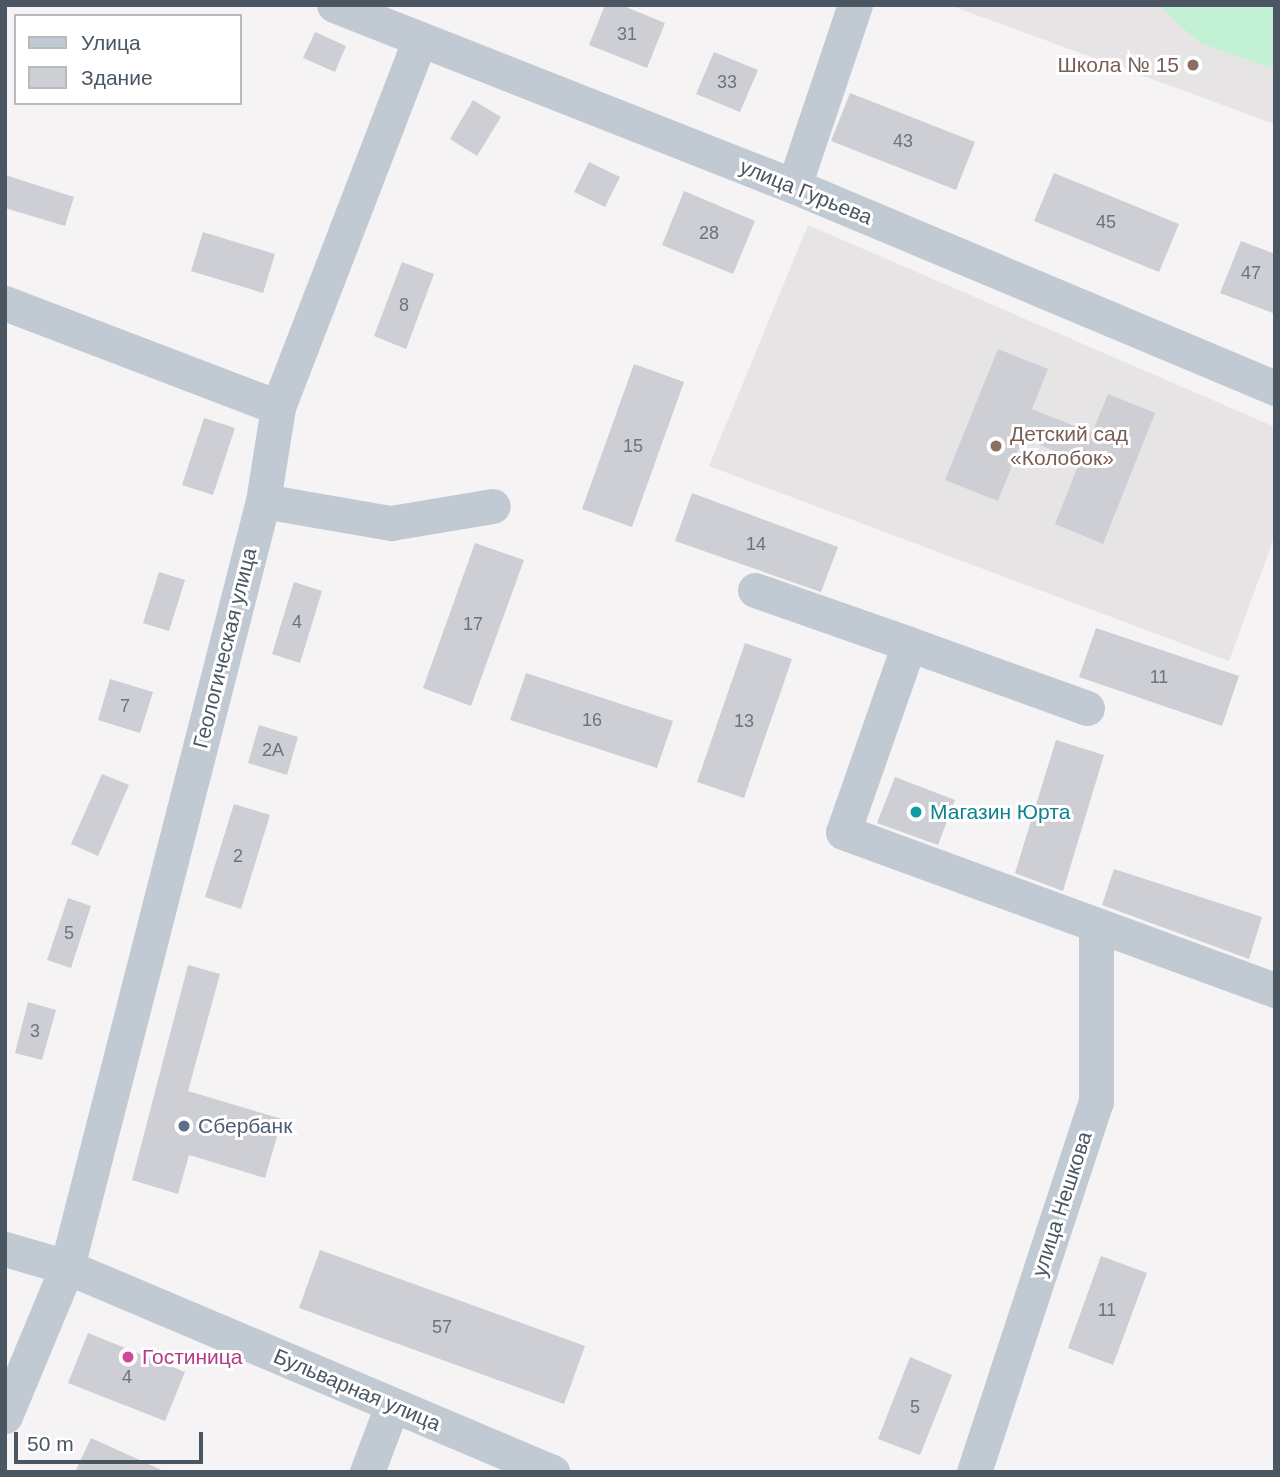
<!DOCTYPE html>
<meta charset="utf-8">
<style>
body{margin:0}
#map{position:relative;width:1280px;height:1477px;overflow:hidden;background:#f5f3f3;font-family:Helvetica,sans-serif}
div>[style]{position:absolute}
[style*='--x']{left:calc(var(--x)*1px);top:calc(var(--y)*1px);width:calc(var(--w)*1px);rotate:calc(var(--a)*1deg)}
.education>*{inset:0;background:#e6e4e5}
.green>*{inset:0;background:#c3f1d5}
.building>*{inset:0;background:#cdcfd5}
.minor>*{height:35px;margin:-17.5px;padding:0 17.5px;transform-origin:17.5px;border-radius:17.5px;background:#c1cad2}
.dots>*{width:19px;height:19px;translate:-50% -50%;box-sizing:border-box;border:4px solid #fff;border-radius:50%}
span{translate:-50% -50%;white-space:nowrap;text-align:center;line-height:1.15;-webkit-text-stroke:6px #fff;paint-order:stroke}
.number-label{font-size:18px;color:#6b747e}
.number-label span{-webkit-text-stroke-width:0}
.education-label{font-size:21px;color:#785e54}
.right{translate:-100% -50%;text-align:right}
.left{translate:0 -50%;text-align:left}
.street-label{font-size:21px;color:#4a5661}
.culture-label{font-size:21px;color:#0d838f}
.service-label{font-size:21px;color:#4e5e75}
.hotel-label{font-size:21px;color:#b23c85}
.frame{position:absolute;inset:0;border:7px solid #4a5661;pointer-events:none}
.legend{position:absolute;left:14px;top:14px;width:228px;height:91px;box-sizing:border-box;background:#fff;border:2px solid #b7bbc0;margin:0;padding:9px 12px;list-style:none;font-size:21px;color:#4a5661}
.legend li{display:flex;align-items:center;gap:14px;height:35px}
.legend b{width:35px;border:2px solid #b7bbc0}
.scale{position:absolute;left:14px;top:1432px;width:189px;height:32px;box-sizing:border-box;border:4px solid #4a5661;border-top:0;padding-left:9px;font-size:21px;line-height:24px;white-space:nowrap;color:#4a5661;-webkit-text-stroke:5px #fff;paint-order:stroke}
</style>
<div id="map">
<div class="education">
<div style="clip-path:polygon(949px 5px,1275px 5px,1275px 124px)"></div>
<div style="clip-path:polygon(808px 225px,1275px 427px,1275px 535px,1229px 661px,709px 466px)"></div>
</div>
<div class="green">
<div style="clip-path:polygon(1158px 5px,1275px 5px,1275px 69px,1200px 43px)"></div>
</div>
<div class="building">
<div style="clip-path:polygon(605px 5px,621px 5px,665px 23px,647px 68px,589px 45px)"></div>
<div style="clip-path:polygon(315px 32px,346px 46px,335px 72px,303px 58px)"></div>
<div style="clip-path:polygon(714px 52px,758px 70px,740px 112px,696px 94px)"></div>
<div style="clip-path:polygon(850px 93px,975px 142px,956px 190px,831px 141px)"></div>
<div style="clip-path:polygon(473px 100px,501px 117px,477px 156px,450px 139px)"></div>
<div style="clip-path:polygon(589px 162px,620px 177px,605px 207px,574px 192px)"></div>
<div style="clip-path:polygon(1054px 173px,1179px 224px,1159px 272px,1034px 221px)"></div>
<div style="clip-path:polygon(5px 175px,74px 197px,65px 226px,5px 208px)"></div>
<div style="clip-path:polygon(684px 191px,755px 221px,733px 274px,662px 245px)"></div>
<div style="clip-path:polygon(203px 232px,275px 254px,263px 293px,191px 271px)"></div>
<div style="clip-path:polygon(1241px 241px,1275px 254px,1275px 314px,1220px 293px)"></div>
<div style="clip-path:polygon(402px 262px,434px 274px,406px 349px,374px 336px)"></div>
<div style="clip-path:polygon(998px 349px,1048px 369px,1032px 409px,1092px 433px,1108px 394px,1155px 413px,1103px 544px,1055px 524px,1080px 461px,1023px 438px,998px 501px,945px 480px)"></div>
<div style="clip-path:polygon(634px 364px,684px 382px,632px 527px,582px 509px)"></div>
<div style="clip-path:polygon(204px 418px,235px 428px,213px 495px,182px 485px)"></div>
<div style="clip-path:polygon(692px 493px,838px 547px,821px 592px,675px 541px)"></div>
<div style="clip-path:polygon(475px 543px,524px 560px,471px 706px,423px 688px)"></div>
<div style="clip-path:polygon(159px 572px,185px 580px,169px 631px,143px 623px)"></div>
<div style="clip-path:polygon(294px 582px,322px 591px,300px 663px,272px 654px)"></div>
<div style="clip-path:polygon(1096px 628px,1239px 676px,1222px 726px,1079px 677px)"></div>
<div style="clip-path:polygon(745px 643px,792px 659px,744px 798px,697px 782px)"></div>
<div style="clip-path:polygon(526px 673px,673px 721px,657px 768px,510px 720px)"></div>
<div style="clip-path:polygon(110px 679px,153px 692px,140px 733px,98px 720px)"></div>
<div style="clip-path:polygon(259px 725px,298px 737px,287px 775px,248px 763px)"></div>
<div style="clip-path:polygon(1056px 740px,1104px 755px,1063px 891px,1015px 873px)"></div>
<div style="clip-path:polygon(102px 774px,129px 785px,98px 856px,71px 844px)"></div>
<div style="clip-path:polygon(895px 777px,955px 800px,938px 845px,877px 823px)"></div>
<div style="clip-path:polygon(234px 804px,270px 815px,241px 909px,205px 897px)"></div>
<div style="clip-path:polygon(1114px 869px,1262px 917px,1249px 959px,1102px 905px)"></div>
<div style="clip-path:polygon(68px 898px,91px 906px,71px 968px,47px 960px)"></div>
<div style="clip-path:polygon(188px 965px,220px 974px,188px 1091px,282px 1119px,265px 1178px,189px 1155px,178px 1194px,132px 1180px)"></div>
<div style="clip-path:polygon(28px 1002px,56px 1010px,42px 1060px,15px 1053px)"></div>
<div style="clip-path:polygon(320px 1250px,585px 1346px,564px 1404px,299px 1308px)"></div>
<div style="clip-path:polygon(1101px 1256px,1147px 1273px,1113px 1365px,1068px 1348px)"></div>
<div style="clip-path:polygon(88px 1333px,185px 1372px,165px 1421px,68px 1383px)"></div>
<div style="clip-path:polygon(910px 1357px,952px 1375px,920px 1455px,878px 1439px)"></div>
<div style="clip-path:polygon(91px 1438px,166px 1472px,75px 1472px)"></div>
</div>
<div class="minor">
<div style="--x:334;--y:5;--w:494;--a:21.5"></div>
<div style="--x:794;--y:186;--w:522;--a:22.78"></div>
<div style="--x:794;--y:186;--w:191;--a:-71.4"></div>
<div style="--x:5;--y:303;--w:292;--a:20.9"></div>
<div style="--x:263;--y:501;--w:130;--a:9.8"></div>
<div style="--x:391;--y:523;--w:103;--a:-9.5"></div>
<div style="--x:755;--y:590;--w:163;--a:19.3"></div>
<div style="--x:1087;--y:708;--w:189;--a:-160.2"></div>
<div style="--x:909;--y:644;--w:199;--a:109.3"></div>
<div style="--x:843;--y:832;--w:460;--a:20.1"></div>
<div style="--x:5;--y:1249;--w:65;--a:16.2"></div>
<div style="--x:67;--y:1267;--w:527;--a:22.91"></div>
<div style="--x:5;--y:1416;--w:161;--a:-67.4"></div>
<div style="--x:67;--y:1267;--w:791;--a:-75.65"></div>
<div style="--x:263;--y:501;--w:95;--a:-80.9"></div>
<div style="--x:278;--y:407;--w:392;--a:-68.9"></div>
<div style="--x:367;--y:1472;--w:71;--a:-69.3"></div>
<div style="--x:974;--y:1472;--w:390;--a:-71.8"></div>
<div style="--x:1096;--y:1102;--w:174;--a:-90"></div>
</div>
<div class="dots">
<div style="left:1193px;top:65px;background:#8d6e63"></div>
<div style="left:996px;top:446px;background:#8d6e63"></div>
<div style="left:916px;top:812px;background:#0f9aa8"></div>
<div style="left:184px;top:1126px;background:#5c6f8a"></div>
<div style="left:128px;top:1357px;background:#d1479c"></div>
</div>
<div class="number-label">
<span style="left:627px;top:34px">31</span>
<span style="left:727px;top:82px">33</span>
<span style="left:903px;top:141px">43</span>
<span style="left:1106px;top:222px">45</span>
<span style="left:709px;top:233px">28</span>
<span style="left:1251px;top:273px">47</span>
<span style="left:404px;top:305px">8</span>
<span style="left:633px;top:446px">15</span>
<span style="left:756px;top:544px">14</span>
<span style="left:297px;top:622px">4</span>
<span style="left:473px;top:624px">17</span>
<span style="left:1159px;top:677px">11</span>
<span style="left:125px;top:706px">7</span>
<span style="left:592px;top:720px">16</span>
<span style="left:744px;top:721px">13</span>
<span style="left:273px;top:750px">2А</span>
<span style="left:238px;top:856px">2</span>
<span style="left:69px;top:933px">5</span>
<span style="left:35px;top:1031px">3</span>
<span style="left:1107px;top:1310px">11</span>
<span style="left:442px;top:1327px">57</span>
<span style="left:127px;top:1377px">4</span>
<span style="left:915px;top:1407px">5</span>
</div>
<div class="education-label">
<span class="right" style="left:1179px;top:65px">Школа № 15</span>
<span class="left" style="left:1010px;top:446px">Детский сад<br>«Колобок»</span>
</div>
<div class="street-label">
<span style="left:806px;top:192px;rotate:22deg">улица Гурьева</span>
<span style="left:225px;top:648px;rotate:-76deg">Геологическая улица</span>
<span style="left:1062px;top:1204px;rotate:-72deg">улица Нешкова</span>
<span style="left:357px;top:1390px;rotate:23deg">Бульварная улица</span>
</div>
<div class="culture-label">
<span class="left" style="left:930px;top:812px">Магазин Юрта</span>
</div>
<div class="service-label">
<span class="left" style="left:198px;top:1126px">Сбербанк</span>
</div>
<div class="hotel-label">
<span class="left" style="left:142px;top:1357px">Гостиница</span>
</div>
<div class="frame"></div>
<ul class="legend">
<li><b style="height:9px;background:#c1cad2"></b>Улица</li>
<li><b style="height:19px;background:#cdcfd5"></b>Здание</li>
</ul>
<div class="scale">50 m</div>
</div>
